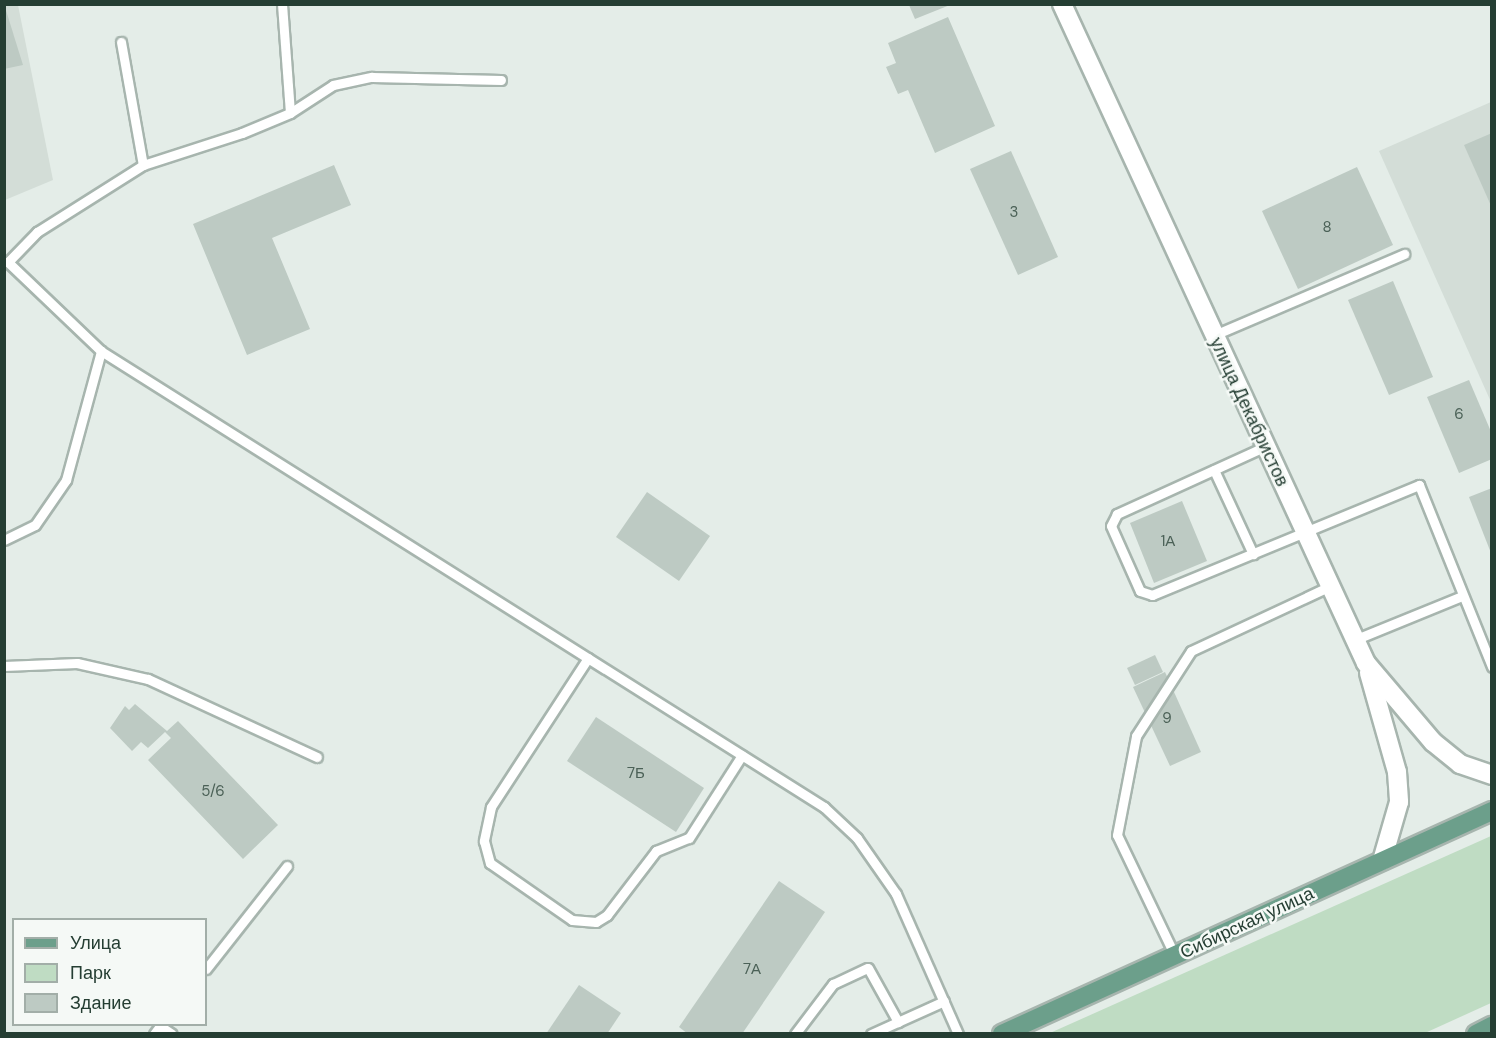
<!DOCTYPE html>
<meta charset="utf-8">
<style>
body{margin:0}
#map{position:relative;width:1496px;height:1038px;overflow:hidden;background:#e4ede8;font-family:"DM Sans",sans-serif}
div>[style]{position:absolute}
[style*='--x']{left:calc(var(--x)*1px);top:calc(var(--y)*1px);width:calc(var(--w)*1px);rotate:calc(var(--a)*1deg)}
.built>*{inset:0;background:#d3ddd7}
.green>*{inset:0;background:#bfdcc3}
.building>*{inset:0;background:#bdcac3}
.roads{filter:drop-shadow(2px 0 #a7b5ae) drop-shadow(-2px 0 #a7b5ae) drop-shadow(0 2px #a7b5ae) drop-shadow(0 -2px #a7b5ae)}
.service>*{height:9px;margin:-4.5px;padding:0 4.5px;transform-origin:4.5px;border-radius:4.5px;background:#fff}
.secondary>*{height:18px;margin:-9px;padding:0 9px;transform-origin:9px;border-radius:9px;background:#fff}
.primary>*{height:18px;margin:-9px;padding:0 9px;transform-origin:9px;border-radius:9px;background:#6c9f8b}
span{translate:-50% -50%;white-space:nowrap;text-align:center;line-height:1.15;-webkit-text-stroke:5px #f5f9f6;paint-order:stroke}
.number-label{font-size:15px;color:#4b6157}
.number-label span{-webkit-text-stroke-width:0}
.street-label{font-size:18px;color:#253e33}
.frame{position:absolute;inset:0;border:6px solid #253e33;pointer-events:none}
.legend{position:absolute;left:12px;top:918px;width:195px;height:108px;box-sizing:border-box;background:#f5f9f6;border:2px solid #a2aea8;margin:0;padding:8px 10px;list-style:none;font-size:18px;color:#253e33}
.legend li{display:flex;align-items:center;gap:12px;height:30px}
.legend b{width:30px;border:2px solid #a2aea8}
</style>
<div id="map">
<div class="built">
<div style="clip-path:polygon(5px 5px,18px 5px,53px 180px,5px 200px)"></div>
<div style="clip-path:polygon(1491px 102px,1491px 402px,1379px 151px)"></div>
</div>
<div class="green">
<div style="clip-path:polygon(1491px 836px,1491px 1003px,1425px 1033px,1050px 1033px)"></div>
</div>
<div class="building">
<div style="clip-path:polygon(4px 4px,23px 65px,4px 69px)"></div>
<div style="clip-path:polygon(909px 5px,950px 5px,915px 19px)"></div>
<div style="clip-path:polygon(948px 17px,995px 126px,935px 153px,908px 90px,898px 94px,886px 67px,896px 63px,888px 43px)"></div>
<div style="clip-path:polygon(1492px 133px,1492px 208px,1464px 145px)"></div>
<div style="clip-path:polygon(1011px 151px,1058px 257px,1018px 275px,970px 169px)"></div>
<div style="clip-path:polygon(334px 165px,351px 205px,272px 238px,310px 329px,247px 355px,193px 224px)"></div>
<div style="clip-path:polygon(1357px 167px,1393px 245px,1298px 289px,1262px 211px)"></div>
<div style="clip-path:polygon(1393px 281px,1433px 377px,1389px 395px,1348px 300px)"></div>
<div style="clip-path:polygon(1469px 380px,1492px 434px,1492px 459px,1459px 473px,1427px 397px)"></div>
<div style="clip-path:polygon(1492px 488px,1492px 553px,1491px 553px,1469px 497px)"></div>
<div style="clip-path:polygon(647px 492px,710px 536px,679px 581px,616px 537px)"></div>
<div style="clip-path:polygon(1182px 501px,1207px 561px,1154px 583px,1130px 523px)"></div>
<div style="clip-path:polygon(1155px 655px,1163px 672px,1135px 685px,1127px 668px)"></div>
<div style="clip-path:polygon(1165px 672px,1201px 752px,1170px 766px,1133px 687px)"></div>
<div style="clip-path:polygon(135px 704px,167px 731px,178px 721px,278px 825px,243px 859px,148px 760px,171px 738px,165px 732px,148px 748px,141px 742px,132px 751px,110px 728px,125px 706px,129px 710px)"></div>
<div style="clip-path:polygon(596px 717px,704px 788px,676px 832px,567px 761px)"></div>
<div style="clip-path:polygon(779px 881px,825px 912px,742px 1034px,688px 1034px,679px 1027px)"></div>
<div style="clip-path:polygon(579px 985px,621px 1013px,607px 1034px,546px 1034px)"></div>
</div>
<div class="roads">
<div class="service">
<div style="--x:282;--y:4;--w:109;--a:85.8"></div>
<div style="--x:121;--y:42;--w:125;--a:79.9"></div>
<div style="--x:1214;--y:335;--w:207;--a:-23.1"></div>
<div style="--x:101;--y:351;--w:855;--a:32.24"></div>
<div style="--x:824;--y:807;--w:45;--a:43.2"></div>
<div style="--x:857;--y:838;--w:68;--a:55.1"></div>
<div style="--x:896;--y:894;--w:153;--a:66.1"></div>
<div style="--x:1264;--y:447;--w:162;--a:155.5"></div>
<div style="--x:1117;--y:514;--w:13;--a:117"></div>
<div style="--x:1111;--y:526;--w:71;--a:66"></div>
<div style="--x:1140;--y:591;--w:13;--a:18"></div>
<div style="--x:1152;--y:595;--w:289;--a:-22.4"></div>
<div style="--x:1419;--y:485;--w:196;--a:68.1"></div>
<div style="--x:1214;--y:470;--w:93;--a:65.1"></div>
<div style="--x:4;--y:540;--w:34;--a:-26"></div>
<div style="--x:35;--y:525;--w:55;--a:-55.4"></div>
<div style="--x:66;--y:480;--w:134;--a:-74.8"></div>
<div style="--x:101;--y:351;--w:129;--a:-136.3"></div>
<div style="--x:8;--y:262;--w:42;--a:-46"></div>
<div style="--x:37;--y:232;--w:125;--a:-32.3"></div>
<div style="--x:143;--y:165;--w:104;--a:-17.9"></div>
<div style="--x:242;--y:133;--w:52;--a:-22.6"></div>
<div style="--x:290;--y:113;--w:51;--a:-33.1"></div>
<div style="--x:333;--y:85;--w:40;--a:-12"></div>
<div style="--x:372;--y:77;--w:129;--a:1.3"></div>
<div style="--x:1354;--y:640;--w:117;--a:-22.2"></div>
<div style="--x:588;--y:658;--w:178;--a:123.1"></div>
<div style="--x:491;--y:807;--w:35;--a:102"></div>
<div style="--x:484;--y:841;--w:23;--a:75"></div>
<div style="--x:490;--y:863;--w:100;--a:34.8"></div>
<div style="--x:572;--y:920;--w:24;--a:5"></div>
<div style="--x:596;--y:922;--w:13;--a:-32"></div>
<div style="--x:607;--y:915;--w:81;--a:-52.6"></div>
<div style="--x:656;--y:851;--w:35;--a:-22"></div>
<div style="--x:689;--y:838;--w:98;--a:-57.4"></div>
<div style="--x:4;--y:666;--w:73;--a:-2.4"></div>
<div style="--x:77;--y:663;--w:73;--a:12.7"></div>
<div style="--x:148;--y:679;--w:186;--a:24.8"></div>
<div style="--x:1175;--y:956;--w:134;--a:-115.6"></div>
<div style="--x:1117;--y:835;--w:101;--a:-79.1"></div>
<div style="--x:1136;--y:736;--w:101;--a:-57.1"></div>
<div style="--x:1191;--y:651;--w:151;--a:-25"></div>
<div style="--x:206;--y:969;--w:131;--a:-51.8"></div>
<div style="--x:154;--y:1034;--w:10;--a:-53"></div>
<div style="--x:160;--y:1026;--w:14;--a:34"></div>
<div style="--x:795;--y:1034;--w:63;--a:-52.8"></div>
<div style="--x:833;--y:984;--w:38;--a:-25"></div>
<div style="--x:868;--y:968;--w:62;--a:60.9"></div>
<div style="--x:871;--y:1034;--w:80;--a:-24.3"></div>
</div>
<div class="secondary">
<div style="--x:1062;--y:4;--w:726;--a:65.24"></div>
<div style="--x:1366;--y:663;--w:104;--a:49.7"></div>
<div style="--x:1433;--y:742;--w:35;--a:39"></div>
<div style="--x:1460;--y:764;--w:34;--a:19"></div>
<div style="--x:1369;--y:673;--w:103;--a:74.2"></div>
<div style="--x:1397;--y:772;--w:30;--a:86"></div>
<div style="--x:1399;--y:802;--w:61;--a:106.1"></div>
</div>
<div class="primary">
<div style="--x:1002;--y:1034;--w:538;--a:-24.47"></div>
<div style="--x:1476;--y:1034;--w:18;--a:-27"></div>
</div>
</div>
<div class="number-label">
<span style="left:1014px;top:213px">3</span>
<span style="left:1327px;top:228px">8</span>
<span style="left:1459px;top:415px">6</span>
<span style="left:1168px;top:542px">1А</span>
<span style="left:1167px;top:719px">9</span>
<span style="left:636px;top:774px">7Б</span>
<span style="left:213px;top:792px">5/6</span>
<span style="left:752px;top:970px">7А</span>
</div>
<div class="street-label">
<span style="left:1249px;top:412px;rotate:65deg">улица Декабристов</span>
<span style="left:1247px;top:923px;rotate:-25deg">Сибирская улица</span>
</div>
<div class="frame"></div>
<ul class="legend">
<li><b style="height:8px;background:#6c9f8b"></b>Улица</li>
<li><b style="height:16px;background:#bfdcc3"></b>Парк</li>
<li><b style="height:16px;background:#bdcac3"></b>Здание</li>
</ul>
</div>
